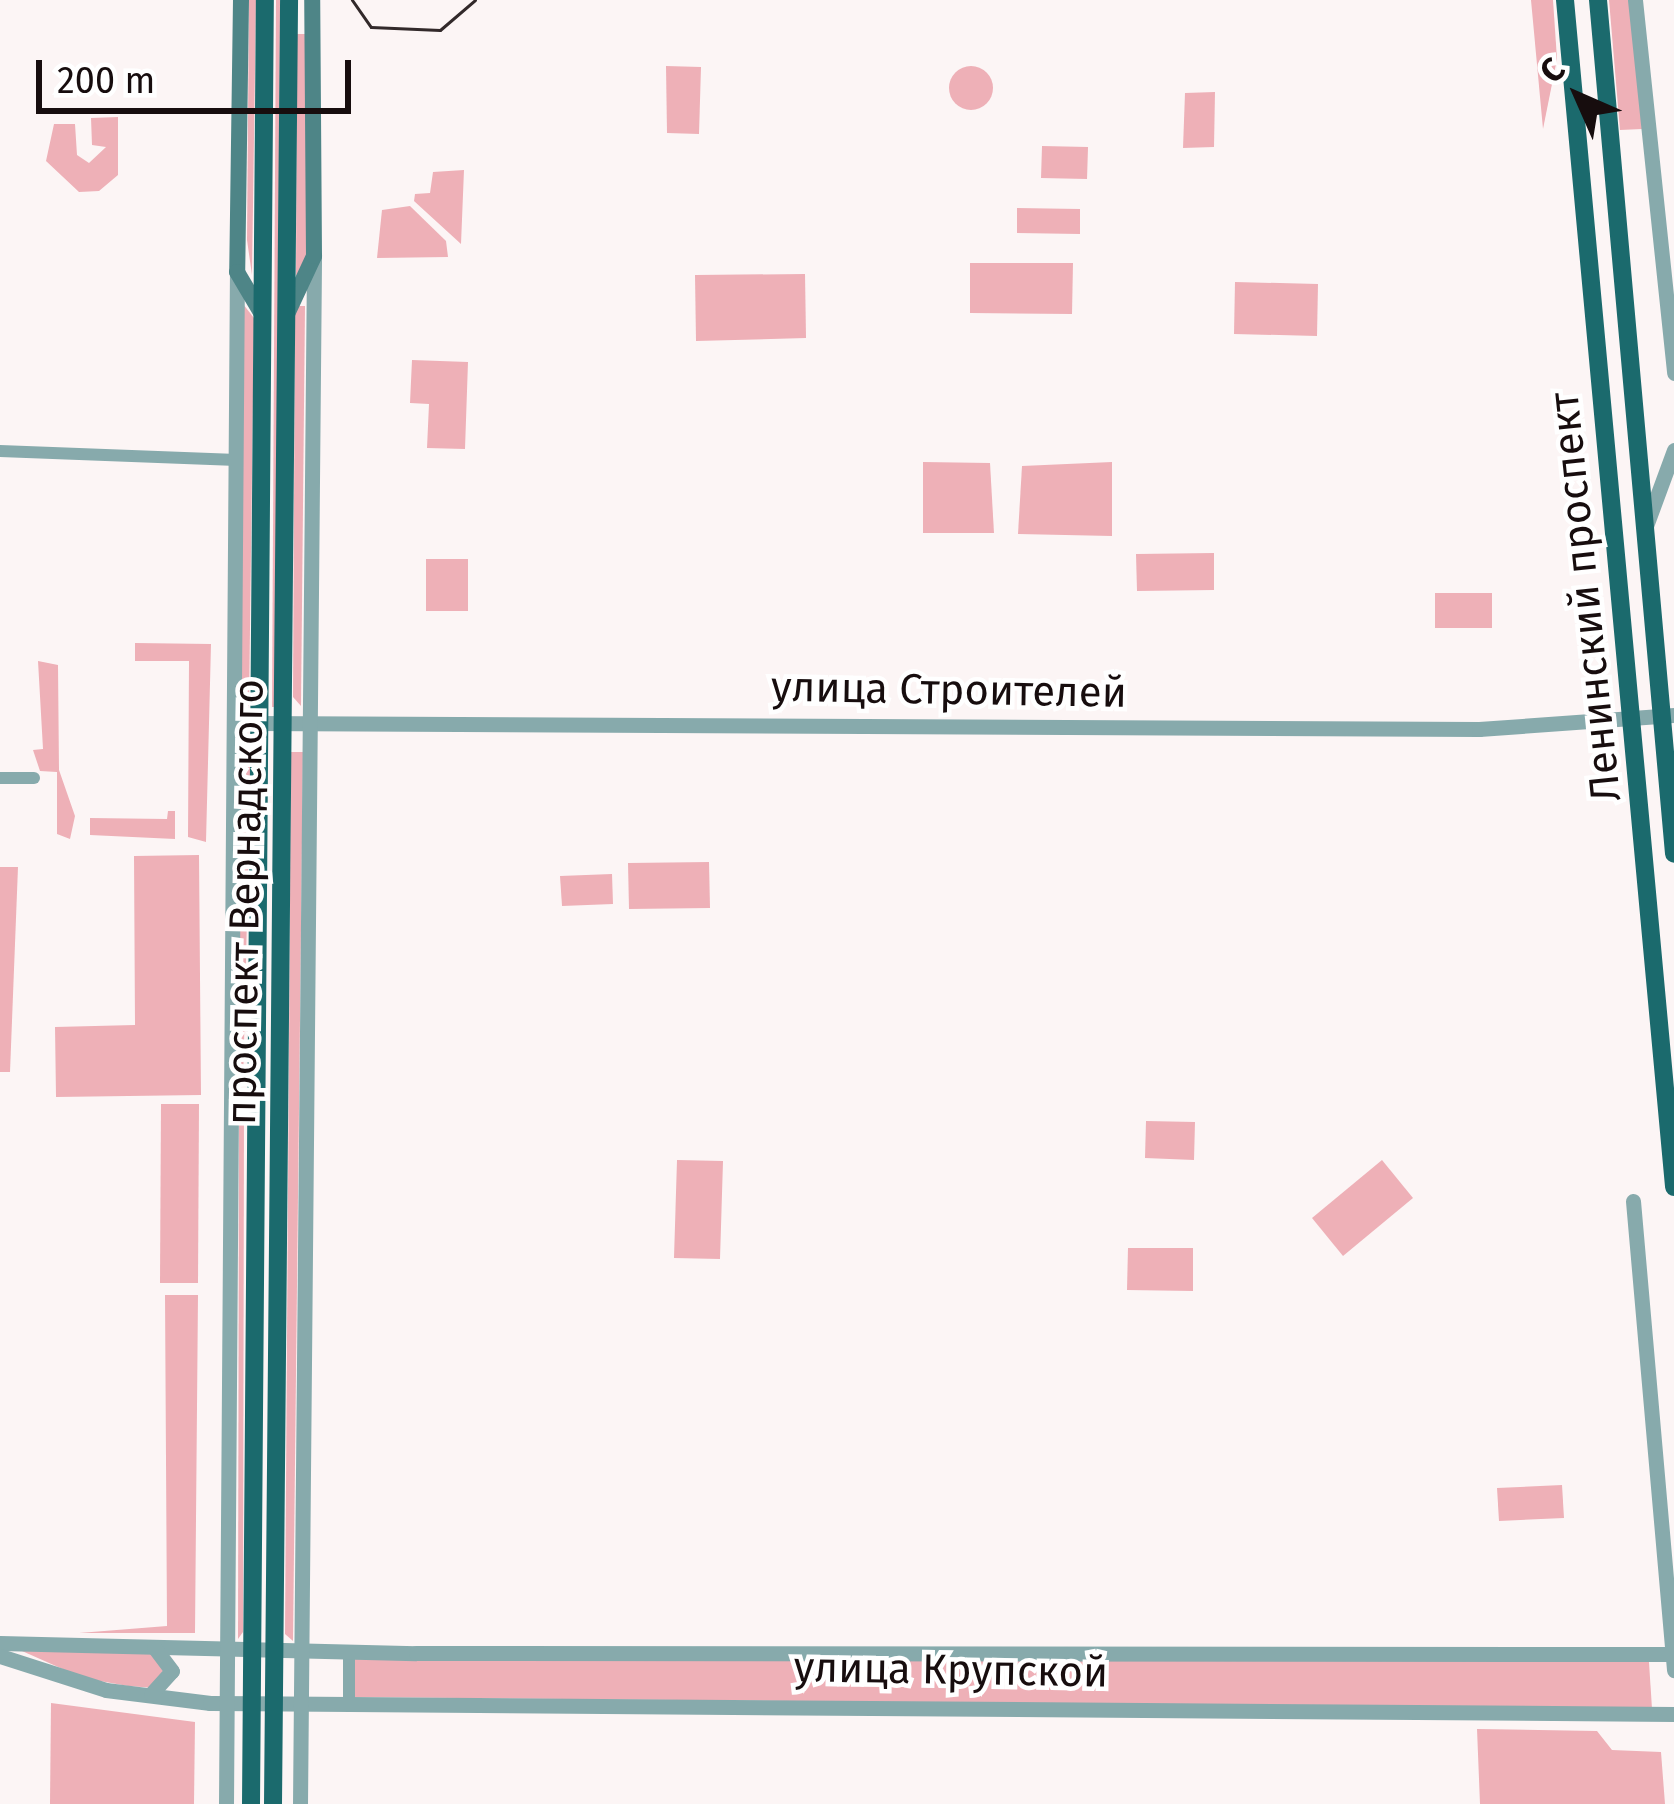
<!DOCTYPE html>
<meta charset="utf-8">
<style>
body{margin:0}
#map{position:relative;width:1674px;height:1804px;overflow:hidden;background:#fcf5f5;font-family:"Fira Sans",sans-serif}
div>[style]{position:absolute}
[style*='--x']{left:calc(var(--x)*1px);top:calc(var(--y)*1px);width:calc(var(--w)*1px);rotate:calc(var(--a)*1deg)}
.green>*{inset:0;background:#eeb0b7}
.round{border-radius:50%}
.minor>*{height:12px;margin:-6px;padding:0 6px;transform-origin:6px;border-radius:6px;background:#87aaac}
.tertiary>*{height:15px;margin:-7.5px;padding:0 7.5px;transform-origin:7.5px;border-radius:7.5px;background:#87aaac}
.secondary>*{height:16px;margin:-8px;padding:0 8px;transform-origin:8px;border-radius:8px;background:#4e8587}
.primary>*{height:18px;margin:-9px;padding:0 9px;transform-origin:9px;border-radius:9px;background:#1b6a6d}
.tram>*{height:3px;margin:-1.5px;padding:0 1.5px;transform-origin:1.5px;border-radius:1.5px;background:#32292a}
span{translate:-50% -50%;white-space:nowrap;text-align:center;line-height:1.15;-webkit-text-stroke:9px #fff;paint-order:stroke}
.street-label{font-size:42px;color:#170d0e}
.north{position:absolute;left:1518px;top:36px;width:120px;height:120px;-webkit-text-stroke:9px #fff;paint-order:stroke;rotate:315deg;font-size:33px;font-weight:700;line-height:48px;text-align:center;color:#170d0e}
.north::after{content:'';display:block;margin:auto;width:42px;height:54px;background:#170d0e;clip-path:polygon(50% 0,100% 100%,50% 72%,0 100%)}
.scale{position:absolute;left:36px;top:60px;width:315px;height:54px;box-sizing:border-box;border:6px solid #170d0e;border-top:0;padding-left:15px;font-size:36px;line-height:42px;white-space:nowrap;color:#170d0e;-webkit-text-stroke:9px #fff;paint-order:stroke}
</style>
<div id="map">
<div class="green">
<div style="clip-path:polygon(249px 0,256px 0,252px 275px,247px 240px)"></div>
<div style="clip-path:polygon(276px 0,280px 0,276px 707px,272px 707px)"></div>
<div style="clip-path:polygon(1531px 0,1553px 0,1557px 59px,1543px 129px)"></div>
<div style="clip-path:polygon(1609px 0,1631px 0,1642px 129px,1620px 130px)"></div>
<div style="clip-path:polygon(297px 34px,308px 34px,307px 257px,296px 276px)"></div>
<div style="clip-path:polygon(666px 66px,701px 67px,699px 134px,667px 133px)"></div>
<div class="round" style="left:949px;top:66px;width:44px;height:44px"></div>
<div style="clip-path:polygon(1215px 92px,1214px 147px,1183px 148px,1185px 93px)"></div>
<div style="clip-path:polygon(118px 117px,118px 175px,99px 191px,79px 192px,46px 161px,54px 124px,75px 124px,77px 155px,89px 163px,106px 147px,92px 145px,91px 118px)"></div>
<div style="clip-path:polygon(1042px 146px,1088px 147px,1087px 179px,1041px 178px)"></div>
<div style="clip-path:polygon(464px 170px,461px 244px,414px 201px,415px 194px,430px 193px,433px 172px)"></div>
<div style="clip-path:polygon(410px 206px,446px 241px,448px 257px,377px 258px,382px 210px)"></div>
<div style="clip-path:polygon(1017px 208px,1080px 209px,1080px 234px,1017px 233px)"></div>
<div style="clip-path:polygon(970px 263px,1073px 263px,1072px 314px,970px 313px)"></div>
<div style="clip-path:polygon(805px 274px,806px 338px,696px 341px,695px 275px)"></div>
<div style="clip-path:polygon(1235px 282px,1318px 284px,1317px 336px,1234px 334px)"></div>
<div style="clip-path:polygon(243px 304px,254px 318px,249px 706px,241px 700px)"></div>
<div style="clip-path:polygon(295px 306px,305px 306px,301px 706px,293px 697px)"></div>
<div style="clip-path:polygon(412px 360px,468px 362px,465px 449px,427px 448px,429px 404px,410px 403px)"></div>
<div style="clip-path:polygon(923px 462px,990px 463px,994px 533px,923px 533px)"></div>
<div style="clip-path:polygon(1112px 462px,1112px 536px,1018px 534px,1022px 466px)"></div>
<div style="clip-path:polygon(1214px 553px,1214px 590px,1137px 591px,1136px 554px)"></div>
<div style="clip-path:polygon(426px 559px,468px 559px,468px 611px,426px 611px)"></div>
<div style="clip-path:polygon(1435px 593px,1492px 593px,1492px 628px,1435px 628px)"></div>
<div style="clip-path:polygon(135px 643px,211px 644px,206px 842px,188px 837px,189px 661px,135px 661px)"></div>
<div style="clip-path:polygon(38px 661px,58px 665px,59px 770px,75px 816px,70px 839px,57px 834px,57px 772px,40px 771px,33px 750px,43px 749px)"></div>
<div style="clip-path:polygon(242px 751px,251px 751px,243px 1085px,238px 1079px)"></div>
<div style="clip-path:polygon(291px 752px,303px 752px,293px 1641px,285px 1634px)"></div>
<div style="clip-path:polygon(168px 811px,175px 811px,175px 839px,90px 835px,90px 818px,167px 819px)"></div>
<div style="clip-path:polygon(199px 855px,201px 1095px,56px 1097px,55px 1027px,135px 1025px,134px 856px)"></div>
<div style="clip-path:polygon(709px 862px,710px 908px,629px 909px,628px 863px)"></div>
<div style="clip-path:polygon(0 867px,18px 867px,10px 1072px,0 1072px)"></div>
<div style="clip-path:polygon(612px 874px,613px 904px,562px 906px,560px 876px)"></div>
<div style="clip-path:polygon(161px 1104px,199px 1104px,198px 1283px,160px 1283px)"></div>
<div style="clip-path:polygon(244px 1104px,243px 1632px,238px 1639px,239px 1110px)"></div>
<div style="clip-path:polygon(1146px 1121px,1195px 1122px,1194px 1160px,1145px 1158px)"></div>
<div style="clip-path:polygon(677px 1160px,723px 1161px,720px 1259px,674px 1258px)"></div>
<div style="clip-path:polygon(1382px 1160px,1413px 1198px,1343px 1256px,1312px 1218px)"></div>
<div style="clip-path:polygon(1128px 1248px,1193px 1248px,1193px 1291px,1127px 1290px)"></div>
<div style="clip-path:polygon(165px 1295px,198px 1295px,195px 1633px,79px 1633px,167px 1626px)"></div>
<div style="clip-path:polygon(1562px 1485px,1564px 1518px,1499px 1521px,1497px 1488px)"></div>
<div style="clip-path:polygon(22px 1651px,148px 1652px,166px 1664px,155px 1688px,128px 1686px,83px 1678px)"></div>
<div style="clip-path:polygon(353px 1655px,1649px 1662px,1652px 1709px,353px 1697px)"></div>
<div style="clip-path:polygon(51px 1703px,195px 1722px,194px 1804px,50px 1804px)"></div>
<div style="clip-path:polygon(1477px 1729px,1597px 1731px,1612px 1750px,1661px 1752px,1665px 1804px,1480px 1804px)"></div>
</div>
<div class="minor">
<div style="--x:0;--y:451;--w:237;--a:2.2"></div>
<div style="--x:0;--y:778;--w:34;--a:0"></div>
<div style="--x:349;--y:1702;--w:50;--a:-90"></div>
</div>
<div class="tertiary">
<div style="--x:1635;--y:0;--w:375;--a:84"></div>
<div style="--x:1646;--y:526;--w:81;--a:-69.8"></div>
<div style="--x:235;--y:723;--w:1244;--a:0.28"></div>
<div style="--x:1479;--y:729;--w:196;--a:-4.1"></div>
<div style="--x:1633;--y:1201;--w:471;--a:85"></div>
<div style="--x:0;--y:1643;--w:416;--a:1.4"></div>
<div style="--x:416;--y:1653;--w:1258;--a:0.05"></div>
<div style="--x:0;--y:1656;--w:111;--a:17.8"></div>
<div style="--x:106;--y:1690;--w:105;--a:7.1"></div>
<div style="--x:210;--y:1703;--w:1464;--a:0.43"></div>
<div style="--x:151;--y:1694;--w:31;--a:-48"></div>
<div style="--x:172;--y:1671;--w:30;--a:-127"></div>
<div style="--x:226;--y:1804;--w:1532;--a:-89.59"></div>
<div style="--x:300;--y:1804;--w:1545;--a:-89.48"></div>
</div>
<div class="secondary">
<div style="--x:241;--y:0;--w:272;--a:90.8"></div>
<div style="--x:237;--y:272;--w:51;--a:59.4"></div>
<div style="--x:287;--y:314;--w:64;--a:-65"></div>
<div style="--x:314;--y:256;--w:256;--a:-90.4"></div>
</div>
<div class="primary">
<div style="--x:1565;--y:0;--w:1192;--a:84.75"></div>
<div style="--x:1598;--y:0;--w:857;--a:84.91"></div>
<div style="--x:251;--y:1804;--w:1804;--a:-89.56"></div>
<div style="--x:273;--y:1804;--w:1804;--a:-89.49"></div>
</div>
<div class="tram">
<div style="--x:352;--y:0;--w:33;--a:55"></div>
<div style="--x:371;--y:27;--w:69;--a:2.5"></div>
<div style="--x:440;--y:30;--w:46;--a:-40.6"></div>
</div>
<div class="street-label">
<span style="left:1585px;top:597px;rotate:-96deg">Ленинский проспект</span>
<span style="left:949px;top:690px;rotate:1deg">улица Строителей</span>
<span style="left:245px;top:902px;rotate:-89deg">проспект Вернадского</span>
<span style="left:951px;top:1670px;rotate:1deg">улица Крупской</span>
</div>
<div class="north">С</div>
<div class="scale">200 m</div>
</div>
